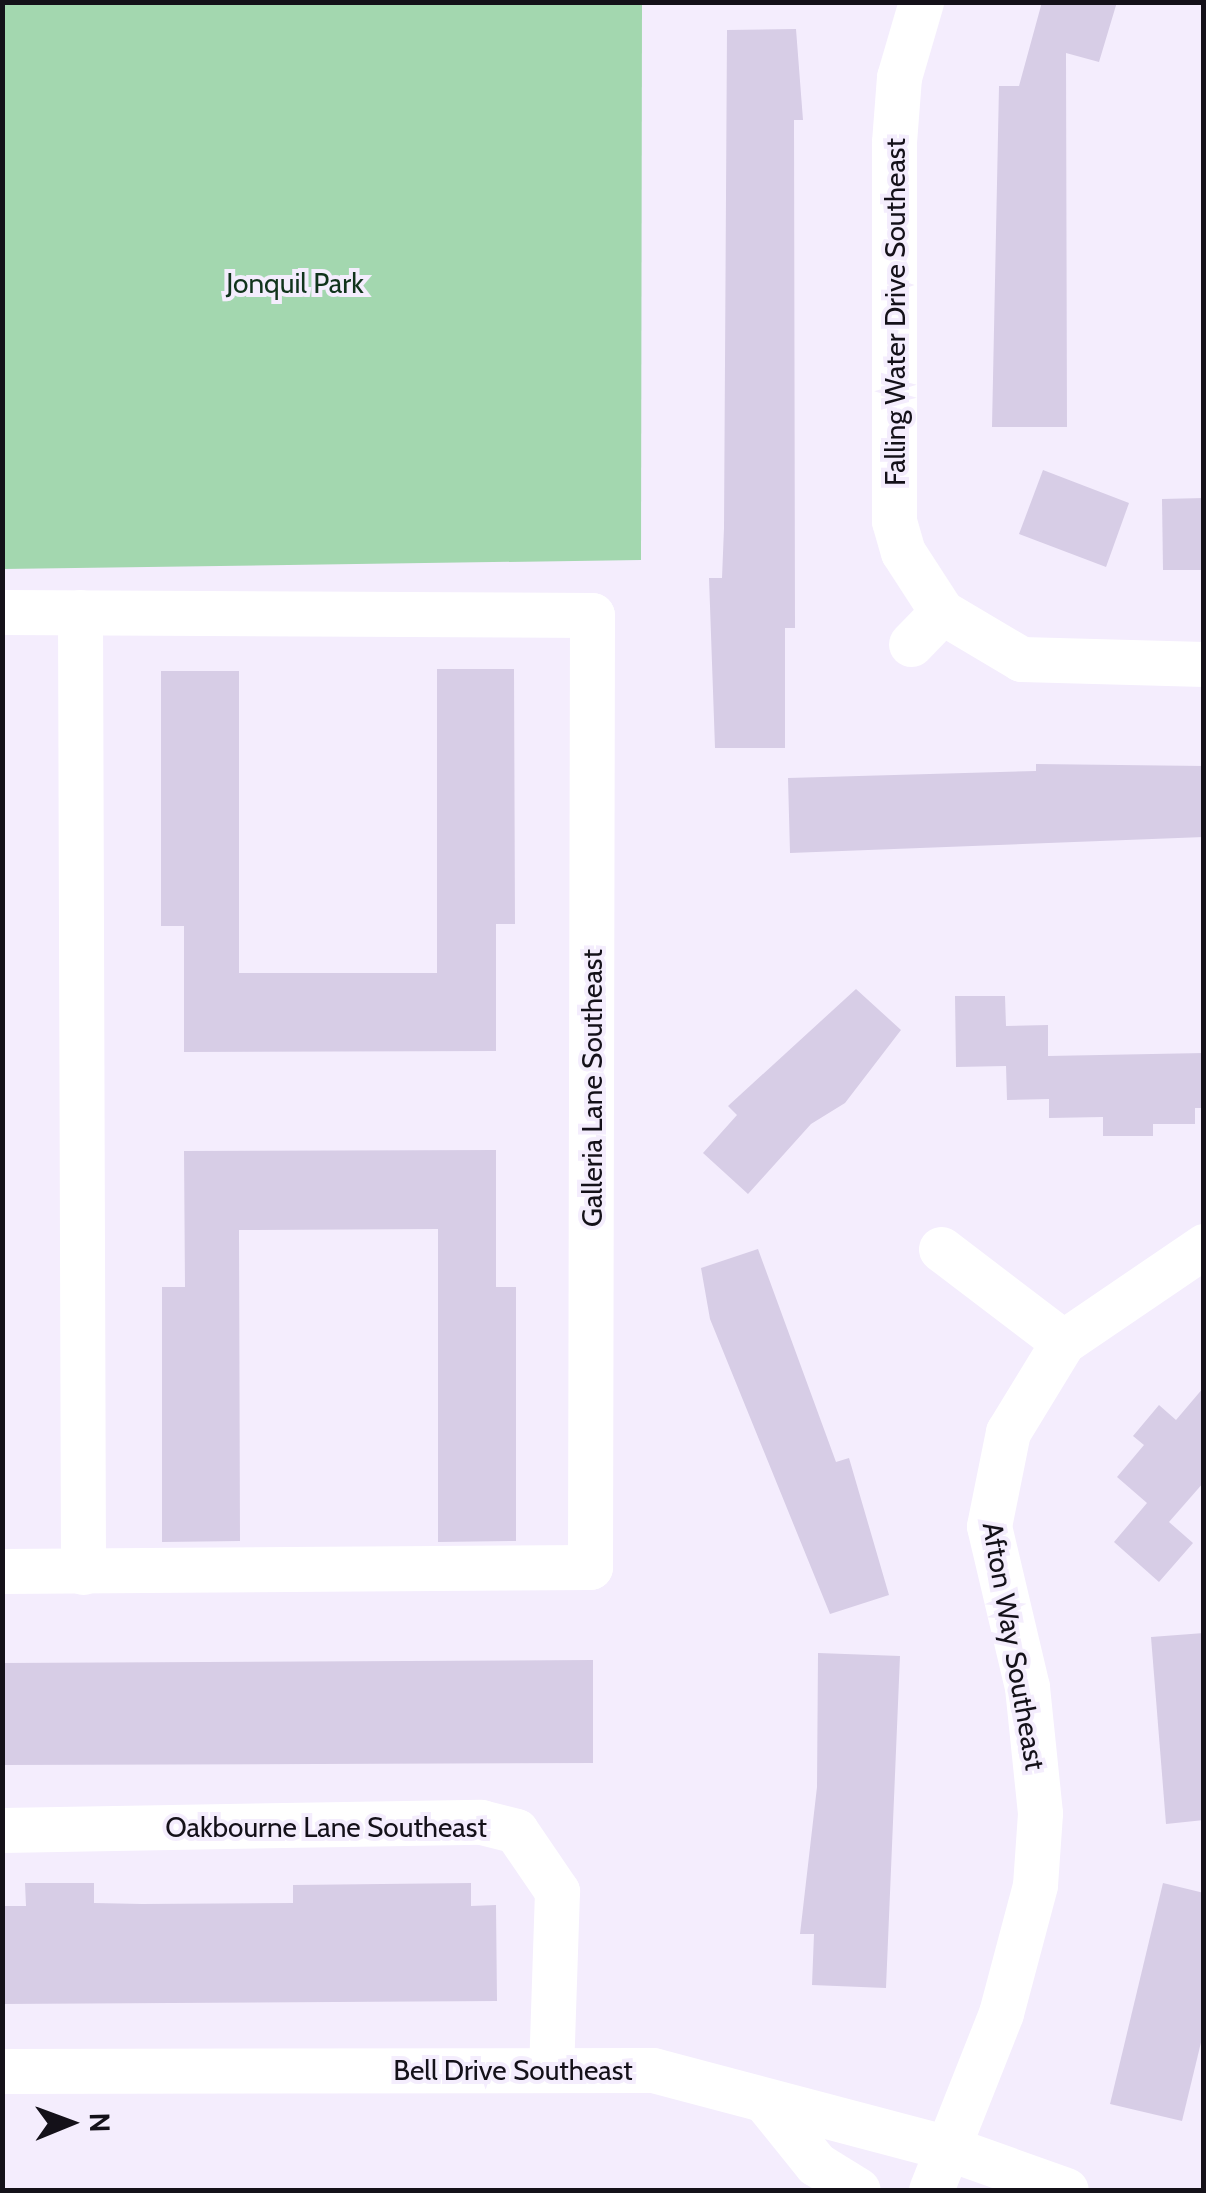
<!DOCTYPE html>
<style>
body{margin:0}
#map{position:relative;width:1206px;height:2193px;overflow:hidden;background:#f4edfd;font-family:Cabin,sans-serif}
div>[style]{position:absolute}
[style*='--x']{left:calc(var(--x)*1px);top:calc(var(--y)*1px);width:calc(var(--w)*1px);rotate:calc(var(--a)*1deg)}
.green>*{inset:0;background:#a3d7af}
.building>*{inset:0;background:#d7cde6}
.street>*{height:45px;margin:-22.5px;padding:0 22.5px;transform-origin:22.5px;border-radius:22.5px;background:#fff}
span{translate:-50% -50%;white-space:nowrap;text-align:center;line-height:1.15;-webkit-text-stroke:8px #f4edfd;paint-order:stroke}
.park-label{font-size:28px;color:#11341c}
.street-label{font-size:28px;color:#141119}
.frame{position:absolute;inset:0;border:5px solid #141119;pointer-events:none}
.north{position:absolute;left:20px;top:2073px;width:100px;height:100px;-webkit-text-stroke:8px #f4edfd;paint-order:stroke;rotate:89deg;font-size:28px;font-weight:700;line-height:40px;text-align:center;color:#141119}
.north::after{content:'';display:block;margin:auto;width:35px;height:45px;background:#141119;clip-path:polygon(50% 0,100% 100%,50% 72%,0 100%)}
</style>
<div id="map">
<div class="green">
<div style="clip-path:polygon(2px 3px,642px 3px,641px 560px,3px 569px)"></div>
</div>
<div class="building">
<div style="clip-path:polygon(1042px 2px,1117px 2px,1099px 62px,1066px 53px,1067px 427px,992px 427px,999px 86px,1019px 86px)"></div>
<div style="clip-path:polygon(796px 29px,803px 120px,794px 120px,795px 628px,785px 628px,785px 748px,715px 748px,709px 578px,722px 578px,724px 528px,727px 30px)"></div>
<div style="clip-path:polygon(1043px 470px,1129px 503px,1106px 567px,1019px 534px)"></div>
<div style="clip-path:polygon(1204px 498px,1204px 570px,1163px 570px,1162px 499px)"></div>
<div style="clip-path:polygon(437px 669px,514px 669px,515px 924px,496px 924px,496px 1051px,184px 1052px,184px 926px,161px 926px,161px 671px,239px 671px,239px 973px,437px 973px)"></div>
<div style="clip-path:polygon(1036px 764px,1204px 766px,1204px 837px,790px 853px,788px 778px,1036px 771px)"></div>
<div style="clip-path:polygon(856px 989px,901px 1030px,845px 1103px,811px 1124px,748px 1194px,703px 1153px,737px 1115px,728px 1106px)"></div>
<div style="clip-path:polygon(955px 996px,1005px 996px,1006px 1026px,1048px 1025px,1048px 1056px,1204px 1053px,1204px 1108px,1195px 1108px,1195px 1124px,1153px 1124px,1153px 1136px,1103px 1136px,1103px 1117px,1049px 1118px,1049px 1099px,1007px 1100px,1006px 1066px,956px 1067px)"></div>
<div style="clip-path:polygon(496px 1150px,496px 1287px,516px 1287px,516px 1541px,438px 1542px,438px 1229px,239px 1230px,240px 1541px,162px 1542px,162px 1287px,185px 1287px,184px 1151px)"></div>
<div style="clip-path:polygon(758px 1249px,836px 1462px,849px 1458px,889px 1595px,830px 1614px,710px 1319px,701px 1268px)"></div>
<div style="clip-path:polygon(1204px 1387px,1204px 1482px,1169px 1522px,1193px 1543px,1159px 1582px,1114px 1542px,1147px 1503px,1117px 1477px,1144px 1445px,1133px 1436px,1159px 1405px,1176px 1420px)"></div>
<div style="clip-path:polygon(1204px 1633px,1204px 1820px,1166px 1824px,1151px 1637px)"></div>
<div style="clip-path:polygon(818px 1653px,900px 1656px,886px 1988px,812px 1985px,814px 1934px,800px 1934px,817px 1787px)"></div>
<div style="clip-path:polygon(593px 1660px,593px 1763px,2px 1765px,2px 1663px)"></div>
<div style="clip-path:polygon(25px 1883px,94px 1883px,94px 1903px,142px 1904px,293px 1903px,293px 1885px,471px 1883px,471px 1906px,496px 1905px,497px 2001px,2px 2004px,2px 1906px,26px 1906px)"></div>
<div style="clip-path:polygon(1163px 1883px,1204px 1893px,1204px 2030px,1182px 2121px,1110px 2104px)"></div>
</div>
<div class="street">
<div style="--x:921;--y:2;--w:78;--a:106.3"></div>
<div style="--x:899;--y:77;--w:65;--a:94.4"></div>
<div style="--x:894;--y:142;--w:379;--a:90"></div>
<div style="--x:894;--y:521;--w:32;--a:74"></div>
<div style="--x:903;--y:552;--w:72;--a:57"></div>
<div style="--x:942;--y:612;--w:92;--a:30.7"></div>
<div style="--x:1021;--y:659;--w:183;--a:1.6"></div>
<div style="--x:2;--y:612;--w:590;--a:0.29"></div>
<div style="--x:592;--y:615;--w:952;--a:90.12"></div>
<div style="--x:590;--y:1567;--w:588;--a:179.61"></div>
<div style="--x:80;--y:612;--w:960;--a:89.82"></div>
<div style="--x:911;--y:644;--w:45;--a:-45.9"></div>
<div style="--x:941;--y:1249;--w:153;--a:37.3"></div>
<div style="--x:2;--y:1830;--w:479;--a:-1"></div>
<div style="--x:481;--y:1822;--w:36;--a:14"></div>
<div style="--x:516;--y:1831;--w:73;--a:55.7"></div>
<div style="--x:557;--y:1891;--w:179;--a:91.9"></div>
<div style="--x:2;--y:2071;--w:651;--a:-0.09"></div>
<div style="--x:653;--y:2070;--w:305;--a:14.8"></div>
<div style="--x:948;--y:2148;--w:125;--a:19.6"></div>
<div style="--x:766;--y:2102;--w:80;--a:51.1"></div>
<div style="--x:816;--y:2164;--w:49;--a:31.8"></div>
<div style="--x:931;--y:2190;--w:190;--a:-68.4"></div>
<div style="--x:1001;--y:2013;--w:132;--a:-75.1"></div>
<div style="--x:1035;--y:1885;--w:72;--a:-86"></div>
<div style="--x:1040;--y:1813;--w:127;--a:-95.9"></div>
<div style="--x:1027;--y:1687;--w:165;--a:-103.3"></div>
<div style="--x:989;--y:1526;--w:96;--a:-78.6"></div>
<div style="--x:1008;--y:1432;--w:105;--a:-58.6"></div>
<div style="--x:1063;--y:1342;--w:171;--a:-34.2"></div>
</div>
<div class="park-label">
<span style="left:295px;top:283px">Jonquil Park</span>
</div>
<div class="street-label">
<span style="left:895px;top:312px;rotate:-90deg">Falling Water Drive Southeast</span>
<span style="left:592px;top:1088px;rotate:-90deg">Galleria Lane Southeast</span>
<span style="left:1014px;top:1646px;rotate:80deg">Afton Way Southeast</span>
<span style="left:326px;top:1827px">Oakbourne Lane Southeast</span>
<span style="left:513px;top:2070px">Bell Drive Southeast</span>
</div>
<div class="frame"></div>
<div class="north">N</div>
</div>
